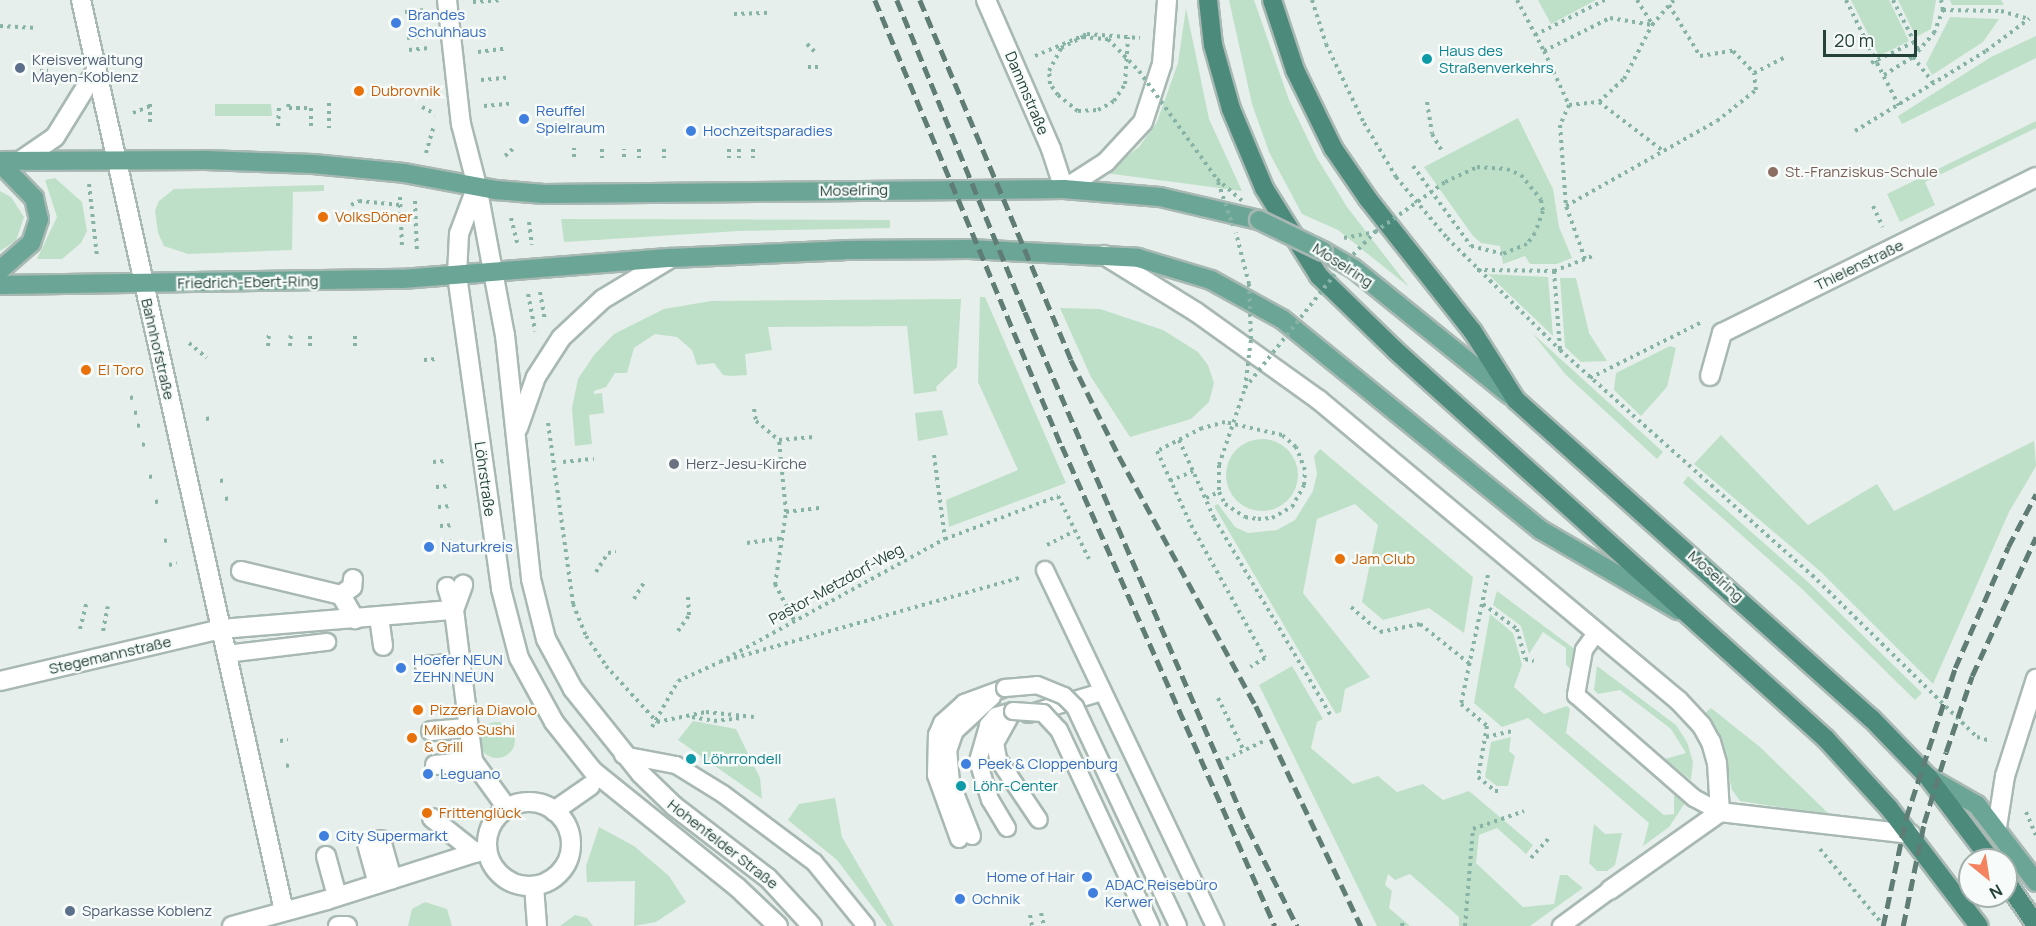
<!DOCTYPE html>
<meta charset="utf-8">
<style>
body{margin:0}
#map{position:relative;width:2036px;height:926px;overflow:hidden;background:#e6efeb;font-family:Manrope,sans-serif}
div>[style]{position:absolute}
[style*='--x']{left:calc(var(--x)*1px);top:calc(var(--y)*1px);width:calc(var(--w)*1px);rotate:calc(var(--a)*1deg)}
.green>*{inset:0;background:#bfe0c8}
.round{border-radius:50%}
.path>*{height:4px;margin-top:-2px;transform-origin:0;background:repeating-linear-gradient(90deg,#86b3a5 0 3px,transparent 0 7.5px)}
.roads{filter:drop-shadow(2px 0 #a8b8b2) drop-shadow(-2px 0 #a8b8b2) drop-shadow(0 2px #a8b8b2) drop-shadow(0 -2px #a8b8b2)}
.service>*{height:16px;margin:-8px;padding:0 8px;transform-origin:8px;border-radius:8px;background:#fff}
.pedestrian>*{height:18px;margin:-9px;padding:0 9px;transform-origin:9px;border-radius:9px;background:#fff}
.pedestrian>.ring{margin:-9px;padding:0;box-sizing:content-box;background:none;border:18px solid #fff;border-radius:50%}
.minor>*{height:18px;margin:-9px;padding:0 9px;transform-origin:9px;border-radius:9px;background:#fff}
.tertiary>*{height:18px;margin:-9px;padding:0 9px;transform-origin:9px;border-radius:9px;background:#fff}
.primary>*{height:18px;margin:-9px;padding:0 9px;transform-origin:9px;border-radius:9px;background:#6aa596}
.trunk>*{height:18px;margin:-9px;padding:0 9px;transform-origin:9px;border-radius:9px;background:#4c8a7c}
.rail>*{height:4.5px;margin-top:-2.25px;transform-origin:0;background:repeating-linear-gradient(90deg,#5f7d75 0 12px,transparent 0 18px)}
.path-bridge>*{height:4px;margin-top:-2px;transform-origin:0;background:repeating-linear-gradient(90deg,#86b3a5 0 3px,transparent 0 7.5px)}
.bridges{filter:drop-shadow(2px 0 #a8b8b2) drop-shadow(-2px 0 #a8b8b2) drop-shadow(0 2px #a8b8b2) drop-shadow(0 -2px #a8b8b2)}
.service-bridge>*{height:16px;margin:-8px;padding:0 8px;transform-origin:8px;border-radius:8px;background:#fff}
.primary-bridge>*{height:18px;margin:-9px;padding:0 9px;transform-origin:9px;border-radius:9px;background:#6aa596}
.dots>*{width:16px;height:16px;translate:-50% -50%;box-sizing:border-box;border:3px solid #f7fbf9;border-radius:50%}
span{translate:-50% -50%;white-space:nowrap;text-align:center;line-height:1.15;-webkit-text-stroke:4.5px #f7fbf9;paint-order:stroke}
.shop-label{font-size:15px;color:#366cbe}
.left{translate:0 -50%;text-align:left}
.right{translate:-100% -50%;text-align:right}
.culture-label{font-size:15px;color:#0d838f}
.service-label{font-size:15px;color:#4e5e75}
.food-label{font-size:15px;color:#c56008}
.street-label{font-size:15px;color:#24423a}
.education-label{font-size:15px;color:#785e54}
.worship-label{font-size:15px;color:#5b616d}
.north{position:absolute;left:1958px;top:848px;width:60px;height:60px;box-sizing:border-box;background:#f7fbf9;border:2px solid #a3b1ad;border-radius:50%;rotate:150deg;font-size:16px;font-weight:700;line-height:24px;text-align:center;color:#24423a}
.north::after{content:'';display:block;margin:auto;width:21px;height:27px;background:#f4845f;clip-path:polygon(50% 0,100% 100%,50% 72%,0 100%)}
.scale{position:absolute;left:1823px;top:30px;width:94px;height:27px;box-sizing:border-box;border:3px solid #24423a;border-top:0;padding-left:8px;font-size:18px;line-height:21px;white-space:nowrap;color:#24423a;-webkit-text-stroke:4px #f7fbf9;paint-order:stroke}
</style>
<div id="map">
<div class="green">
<div style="clip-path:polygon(1229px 0,1254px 0,1289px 100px,1317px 158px,1347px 207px,1409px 287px,1338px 230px,1302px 214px,1269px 152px,1252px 104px)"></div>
<div style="clip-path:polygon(1538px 0,1596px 0,1551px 24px)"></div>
<div style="clip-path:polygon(1851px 0,1889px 0,1909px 41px,1879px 56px)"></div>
<div style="clip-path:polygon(1898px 0,1936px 0,1931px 29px,1916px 37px)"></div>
<div style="clip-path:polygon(1950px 0,2001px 0,2004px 5px,1952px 5px)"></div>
<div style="clip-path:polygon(1186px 8px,1209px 119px,1242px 191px,1105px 173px,1139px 147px,1157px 122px,1178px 63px)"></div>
<div style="clip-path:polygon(1950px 17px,1999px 19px,1983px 42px,1932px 75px,1926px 64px)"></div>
<div style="clip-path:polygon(2036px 36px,2036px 58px,1902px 124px,1898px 116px,1991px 57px)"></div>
<div style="clip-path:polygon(215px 104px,271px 104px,272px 116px,215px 116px)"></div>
<div style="clip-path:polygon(1518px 118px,1553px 189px,1559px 227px,1572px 258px,1557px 264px,1530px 264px,1525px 256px,1503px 264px,1500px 246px,1481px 243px,1473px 236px,1424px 167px)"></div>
<div style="clip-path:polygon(2036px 121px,2036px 128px,1925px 182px,1935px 205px,1900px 222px,1887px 194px)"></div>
<div style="clip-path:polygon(55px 178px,82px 202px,87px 231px,81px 243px,62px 259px,37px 259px,57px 217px,45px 180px)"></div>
<div style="clip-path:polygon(324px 185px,324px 191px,293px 192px,292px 250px,188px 254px,164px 246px,158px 233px,155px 210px,159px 201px,174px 189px)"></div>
<div style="clip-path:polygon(0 191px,11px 197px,24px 217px,16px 241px,0 251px)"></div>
<div style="clip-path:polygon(561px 219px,890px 220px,890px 228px,739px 231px,564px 242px)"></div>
<div style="clip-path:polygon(1488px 274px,1548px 277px,1553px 336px)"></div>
<div style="clip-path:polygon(1560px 278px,1576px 278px,1589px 333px,1607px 361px,1581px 362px,1565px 347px)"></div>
<div style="clip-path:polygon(980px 297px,985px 297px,1066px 483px,949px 527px,946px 500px,1018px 470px,978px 382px)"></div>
<div style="clip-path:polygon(961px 299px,957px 367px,936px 387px,937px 391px,914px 394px,907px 326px,768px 327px,772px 350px,745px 354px,747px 375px,731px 376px,723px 375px,714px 363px,697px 365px,692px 350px,677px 337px,655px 334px,634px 348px,627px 373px,615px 373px,606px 387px,594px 391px,594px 394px,602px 393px,604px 413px,589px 415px,592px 444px,575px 446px,572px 408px,578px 379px,594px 355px,614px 334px,664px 309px,711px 301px)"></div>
<div style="clip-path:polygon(1060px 308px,1100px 309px,1163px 330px,1198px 352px,1208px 365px,1214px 383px,1209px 402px,1191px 419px,1130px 437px,1091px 377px)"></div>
<div style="clip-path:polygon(1532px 333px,1663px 452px,1657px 459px,1566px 375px)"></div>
<div style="clip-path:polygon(1670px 346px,1676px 348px,1667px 387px,1641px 416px,1614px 390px,1616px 373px)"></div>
<div style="clip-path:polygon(942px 410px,948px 435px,918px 441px,915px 413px)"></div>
<div style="clip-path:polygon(1721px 435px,1808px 525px,1877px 484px,1894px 511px,2034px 441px,2036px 466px,2009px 512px,1933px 684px,1821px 572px,1694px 464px)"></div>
<div class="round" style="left:1226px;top:439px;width:72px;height:72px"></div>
<div style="clip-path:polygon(1320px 449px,1473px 577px,1464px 633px,1429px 608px,1383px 620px,1362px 602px,1378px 525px,1355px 504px,1317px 519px,1303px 593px,1370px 677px,1345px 689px,1341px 712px,1336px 714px,1214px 506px,1218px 504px,1235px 527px,1248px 533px,1277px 530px,1295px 520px,1313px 491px,1317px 474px,1314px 456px)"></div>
<div style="clip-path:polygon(1688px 476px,1808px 582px,1922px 693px,1915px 700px,1801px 588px,1683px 483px)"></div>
<div style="clip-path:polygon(1497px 591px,1576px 650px,1574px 672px,1566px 665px,1566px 648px,1543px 632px,1529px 654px,1521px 626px,1493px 605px)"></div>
<div style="clip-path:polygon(1490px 614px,1513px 633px,1522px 665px,1514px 687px,1544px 714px,1567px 706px,1570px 709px,1566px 733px,1664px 815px,1674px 814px,1674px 795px,1685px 803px,1669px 827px,1643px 846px,1649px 823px,1528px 718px,1502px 727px,1474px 703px)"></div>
<div style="clip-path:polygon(1292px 666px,1323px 719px,1317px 722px,1311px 748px,1353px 784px,1378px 776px,1397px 792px,1423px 784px,1443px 800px,1469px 791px,1533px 845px,1526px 854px,1497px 828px,1479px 835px,1476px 863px,1523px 907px,1554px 904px,1560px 875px,1567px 875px,1583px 888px,1530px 926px,1459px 926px,1459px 917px,1410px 874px,1395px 880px,1388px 874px,1385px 885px,1392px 891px,1389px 908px,1410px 926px,1377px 926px,1259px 685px)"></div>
<div style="clip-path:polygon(1597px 666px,1676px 725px,1687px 742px,1693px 762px,1691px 780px,1665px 759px,1686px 753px,1671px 729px,1620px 690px,1598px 694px,1594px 690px)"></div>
<div style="clip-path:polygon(1711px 708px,1760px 747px,1830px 815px,1740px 801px,1732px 790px,1718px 731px,1705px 713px)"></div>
<div style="clip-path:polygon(693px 721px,736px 729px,760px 778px,762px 799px,678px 740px)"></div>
<div class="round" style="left:479px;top:722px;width:36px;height:36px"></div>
<div style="clip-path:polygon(1511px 737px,1509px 751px,1515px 756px,1508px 786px,1497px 786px,1485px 777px,1491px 742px)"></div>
<div style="clip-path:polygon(835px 798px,842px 837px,894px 926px,887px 926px,837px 860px,788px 820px,799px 804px)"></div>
<div style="clip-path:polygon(1594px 824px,1605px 834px,1622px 833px,1615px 865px,1607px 871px,1597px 871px,1589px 863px)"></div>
<div style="clip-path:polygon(599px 827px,634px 846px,669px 876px,686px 902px,656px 922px,634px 926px,635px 881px,587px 882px,586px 866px)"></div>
<div style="clip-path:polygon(425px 902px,447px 909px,452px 926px,408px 926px,412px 909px)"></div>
<div style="clip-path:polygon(575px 915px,587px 918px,593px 926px,560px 926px)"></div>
</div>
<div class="path">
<div style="--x:1312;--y:0;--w:46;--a:72.3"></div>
<div style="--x:1326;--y:44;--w:88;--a:64.3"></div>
<div style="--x:1364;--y:123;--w:63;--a:59.3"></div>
<div style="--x:1396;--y:177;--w:80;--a:50.1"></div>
<div style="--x:1447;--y:238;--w:159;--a:44.7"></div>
<div style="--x:1560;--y:350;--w:338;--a:41.8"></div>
<div style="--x:1812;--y:575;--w:231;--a:44.5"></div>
<div style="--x:1977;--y:737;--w:15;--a:16"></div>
<div style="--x:1517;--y:0;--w:58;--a:62.1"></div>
<div style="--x:1544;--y:51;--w:74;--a:-26.6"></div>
<div style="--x:1610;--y:18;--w:43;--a:9.5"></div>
<div style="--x:1637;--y:0;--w:28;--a:58"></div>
<div style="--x:1893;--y:0;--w:57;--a:63"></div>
<div style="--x:473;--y:2;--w:26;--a:-4"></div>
<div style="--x:1669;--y:5;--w:60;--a:58.7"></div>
<div style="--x:1700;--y:56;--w:33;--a:-9"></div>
<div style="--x:1733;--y:51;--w:30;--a:46"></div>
<div style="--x:1754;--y:73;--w:35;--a:-27"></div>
<div style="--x:1943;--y:10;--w:58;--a:1"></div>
<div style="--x:2001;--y:11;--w:29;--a:16"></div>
<div style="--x:405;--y:12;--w:20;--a:-6"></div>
<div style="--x:734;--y:14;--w:35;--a:-2"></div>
<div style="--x:0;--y:26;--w:37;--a:3"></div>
<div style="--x:1535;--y:35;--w:78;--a:-26.6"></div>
<div style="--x:407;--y:38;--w:21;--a:-8"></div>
<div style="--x:807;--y:44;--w:11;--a:45"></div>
<div style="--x:409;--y:50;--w:20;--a:-6"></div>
<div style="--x:1544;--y:51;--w:60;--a:65.2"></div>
<div style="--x:1569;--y:105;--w:22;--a:114"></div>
<div style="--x:1560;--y:125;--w:81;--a:85.8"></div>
<div style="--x:478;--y:52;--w:26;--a:-7"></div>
<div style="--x:1035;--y:56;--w:56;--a:-22.9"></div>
<div style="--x:1087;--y:34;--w:53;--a:4.3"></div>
<div style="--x:1913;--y:57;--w:34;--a:52"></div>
<div style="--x:1871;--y:63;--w:48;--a:-26"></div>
<div style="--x:1877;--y:63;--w:48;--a:62.9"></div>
<div style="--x:808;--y:67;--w:12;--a:0"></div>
<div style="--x:40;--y:71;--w:8;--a:0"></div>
<div style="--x:1884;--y:75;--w:34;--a:-32"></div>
<div style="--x:1913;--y:57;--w:32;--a:-49"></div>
<div style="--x:1934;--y:33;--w:25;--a:-69"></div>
<div style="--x:1943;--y:10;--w:10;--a:-101"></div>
<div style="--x:481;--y:80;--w:25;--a:-5"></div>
<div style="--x:1058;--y:95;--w:26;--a:39"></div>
<div style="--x:1078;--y:111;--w:20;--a:-3"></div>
<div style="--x:1098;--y:110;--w:18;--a:-29"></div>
<div style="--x:1114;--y:101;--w:20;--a:-57"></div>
<div style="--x:1125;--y:84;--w:47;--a:-86.3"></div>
<div style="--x:1427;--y:102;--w:32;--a:81"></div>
<div style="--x:1432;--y:134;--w:20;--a:60"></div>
<div style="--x:1599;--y:102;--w:81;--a:37.4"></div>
<div style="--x:329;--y:103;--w:25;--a:90"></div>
<div style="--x:150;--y:104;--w:20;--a:90"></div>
<div style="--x:288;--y:104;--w:4;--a:76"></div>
<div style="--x:289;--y:108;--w:22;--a:0"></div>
<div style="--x:311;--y:108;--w:19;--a:90"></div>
<div style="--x:1569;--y:105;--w:30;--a:-6"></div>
<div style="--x:1599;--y:102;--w:34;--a:-43"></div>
<div style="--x:1624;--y:79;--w:61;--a:-62.6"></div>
<div style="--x:1652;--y:25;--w:33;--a:-49"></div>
<div style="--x:484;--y:106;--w:25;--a:-5"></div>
<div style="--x:422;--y:107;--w:15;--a:28"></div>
<div style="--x:133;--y:113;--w:18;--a:-22"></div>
<div style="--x:278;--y:126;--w:22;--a:-87"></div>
<div style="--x:1855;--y:131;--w:153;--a:-31.4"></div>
<div style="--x:1986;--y:51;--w:54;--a:-36.7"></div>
<div style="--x:602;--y:149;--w:9;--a:90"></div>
<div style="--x:639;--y:149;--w:9;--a:90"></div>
<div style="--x:664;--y:149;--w:9;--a:90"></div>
<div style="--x:729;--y:149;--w:9;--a:90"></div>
<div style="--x:739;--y:149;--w:9;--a:90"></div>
<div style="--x:753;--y:149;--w:9;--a:90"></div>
<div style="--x:426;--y:153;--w:29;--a:-74"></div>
<div style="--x:505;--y:156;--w:12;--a:-42"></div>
<div style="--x:574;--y:157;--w:9;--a:-90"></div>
<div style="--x:624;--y:157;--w:8;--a:-90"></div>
<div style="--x:1413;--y:166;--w:99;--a:54.1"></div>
<div style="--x:1471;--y:246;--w:32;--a:14"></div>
<div style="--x:89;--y:184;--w:73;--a:83.7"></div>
<div style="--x:400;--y:197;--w:50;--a:87.7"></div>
<div style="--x:415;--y:201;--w:52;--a:87.8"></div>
<div style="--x:351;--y:205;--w:9;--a:-27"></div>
<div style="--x:359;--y:201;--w:42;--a:5.4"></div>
<div style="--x:1873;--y:206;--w:23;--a:65"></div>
<div style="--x:511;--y:218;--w:29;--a:76"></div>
<div style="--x:529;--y:222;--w:23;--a:83"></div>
<div style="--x:1585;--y:259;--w:56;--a:-109.7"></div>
<div style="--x:1566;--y:206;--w:173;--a:-29.4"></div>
<div style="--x:1717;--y:121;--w:50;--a:-38.5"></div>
<div style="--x:1756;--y:90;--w:17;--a:-97"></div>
<div style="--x:1477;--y:270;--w:77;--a:0.7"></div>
<div style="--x:1554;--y:271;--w:42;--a:-21"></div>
<div style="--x:1554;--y:271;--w:78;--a:85.6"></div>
<div style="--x:540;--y:292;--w:29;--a:80"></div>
<div style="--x:528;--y:294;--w:38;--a:79"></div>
<div style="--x:189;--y:343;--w:23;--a:40"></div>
<div style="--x:268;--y:346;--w:14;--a:-86"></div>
<div style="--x:290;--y:346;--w:14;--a:-86"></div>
<div style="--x:310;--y:346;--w:14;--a:-90"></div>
<div style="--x:355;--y:346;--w:15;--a:-90"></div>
<div style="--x:424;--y:360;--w:12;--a:-5"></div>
<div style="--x:124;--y:373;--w:7;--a:-8"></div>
<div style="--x:1590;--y:378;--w:123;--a:-26.6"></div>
<div style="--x:130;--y:398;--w:7;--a:-8"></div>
<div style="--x:754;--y:409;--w:12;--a:81"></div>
<div style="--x:756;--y:421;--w:30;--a:40"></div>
<div style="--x:134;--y:413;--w:7;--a:-8"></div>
<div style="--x:206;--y:419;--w:6;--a:-9"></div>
<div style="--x:548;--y:423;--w:183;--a:82.1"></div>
<div style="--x:573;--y:604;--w:35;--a:68"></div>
<div style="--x:586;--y:636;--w:36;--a:56"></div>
<div style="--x:606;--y:666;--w:76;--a:47.7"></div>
<div style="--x:137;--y:426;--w:7;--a:-16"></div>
<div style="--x:1179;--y:440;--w:85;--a:65.8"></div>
<div style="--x:1214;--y:518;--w:230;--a:59.4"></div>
<div style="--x:142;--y:445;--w:6;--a:-18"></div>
<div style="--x:934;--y:455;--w:85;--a:82.5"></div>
<div style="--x:433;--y:462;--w:14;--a:-4"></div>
<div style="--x:563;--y:462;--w:31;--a:-6"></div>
<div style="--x:1219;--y:465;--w:27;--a:90"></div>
<div style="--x:1219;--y:492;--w:13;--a:63"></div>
<div style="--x:1225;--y:504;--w:24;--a:33"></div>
<div style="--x:1245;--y:517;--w:13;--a:9"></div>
<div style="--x:1258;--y:519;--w:14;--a:-4"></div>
<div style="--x:1272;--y:518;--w:23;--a:-29"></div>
<div style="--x:1292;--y:507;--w:25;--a:-61"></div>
<div style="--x:1304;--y:485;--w:15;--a:-86"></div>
<div style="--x:1305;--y:470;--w:25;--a:-111"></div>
<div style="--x:1296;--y:447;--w:18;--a:-139"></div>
<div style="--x:1282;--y:435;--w:58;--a:-167.2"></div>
<div style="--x:1225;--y:422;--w:24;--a:165"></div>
<div style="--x:1202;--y:428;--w:51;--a:152.9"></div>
<div style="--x:1157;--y:451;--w:81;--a:65.3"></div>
<div style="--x:1191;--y:525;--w:152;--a:60.9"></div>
<div style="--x:1265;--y:658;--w:17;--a:149"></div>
<div style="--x:149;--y:477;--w:7;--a:-8"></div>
<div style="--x:220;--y:481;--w:7;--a:-8"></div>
<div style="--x:1170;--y:481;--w:25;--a:-23"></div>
<div style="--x:436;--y:487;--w:14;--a:-4"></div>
<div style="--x:1206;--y:498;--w:14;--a:-25"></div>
<div style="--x:225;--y:499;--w:6;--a:-9"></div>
<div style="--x:155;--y:502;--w:7;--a:-8"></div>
<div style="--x:438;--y:507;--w:14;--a:-4"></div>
<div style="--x:786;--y:512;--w:72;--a:-95.6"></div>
<div style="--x:779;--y:440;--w:35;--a:-5"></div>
<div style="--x:440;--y:526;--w:15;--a:-4"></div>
<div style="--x:164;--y:541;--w:7;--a:-16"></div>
<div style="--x:442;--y:542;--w:15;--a:-4"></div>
<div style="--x:747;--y:543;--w:35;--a:-8"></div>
<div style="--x:1047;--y:545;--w:31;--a:-27"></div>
<div style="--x:169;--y:565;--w:8;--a:-14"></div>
<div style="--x:596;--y:572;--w:22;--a:-58"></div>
<div style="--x:608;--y:553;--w:8;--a:-7"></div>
<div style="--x:1488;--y:575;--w:132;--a:101.8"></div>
<div style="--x:1461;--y:704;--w:34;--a:40"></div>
<div style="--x:1487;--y:726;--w:52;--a:100"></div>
<div style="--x:1478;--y:777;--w:22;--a:39"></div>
<div style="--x:1495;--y:791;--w:8;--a:0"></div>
<div style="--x:634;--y:599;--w:21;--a:-59"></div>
<div style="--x:1483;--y:604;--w:42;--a:36.3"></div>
<div style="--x:1517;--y:629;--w:31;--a:75"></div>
<div style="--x:1525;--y:659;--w:9;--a:13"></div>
<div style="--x:1351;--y:607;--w:38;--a:41"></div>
<div style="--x:1380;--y:632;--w:41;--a:-11.3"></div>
<div style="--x:1420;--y:624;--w:64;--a:38.7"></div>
<div style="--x:794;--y:620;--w:40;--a:-118"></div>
<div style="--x:775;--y:585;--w:74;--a:-81.4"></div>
<div style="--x:786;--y:512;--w:35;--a:-7"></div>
<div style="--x:80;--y:629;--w:29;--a:-76"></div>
<div style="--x:103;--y:631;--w:25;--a:-79"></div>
<div style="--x:678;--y:631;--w:19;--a:-55"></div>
<div style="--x:689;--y:615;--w:22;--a:-93"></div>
<div style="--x:727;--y:660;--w:307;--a:-15.7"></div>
<div style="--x:1218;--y:698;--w:59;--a:63.9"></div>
<div style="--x:692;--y:717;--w:22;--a:10"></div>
<div style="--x:714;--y:721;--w:30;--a:-6"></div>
<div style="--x:657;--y:722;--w:50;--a:-11.5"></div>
<div style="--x:706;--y:712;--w:48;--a:5.9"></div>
<div style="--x:652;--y:727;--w:53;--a:-60.5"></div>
<div style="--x:678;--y:681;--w:46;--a:-24.3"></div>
<div style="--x:720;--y:662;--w:256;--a:-28.7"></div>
<div style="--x:945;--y:539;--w:121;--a:-20.8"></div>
<div style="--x:1058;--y:496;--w:70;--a:63.8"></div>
<div style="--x:1486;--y:737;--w:27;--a:-13"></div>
<div style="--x:280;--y:741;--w:8;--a:-7"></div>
<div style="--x:1226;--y:759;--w:42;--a:-25.3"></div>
<div style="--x:286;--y:766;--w:7;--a:-16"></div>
<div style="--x:2026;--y:812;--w:25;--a:67"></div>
<div style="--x:1820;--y:849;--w:100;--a:50.3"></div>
<div style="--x:1531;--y:858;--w:30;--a:-48"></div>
<div style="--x:1041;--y:913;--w:13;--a:77"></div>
<div style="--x:1030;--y:915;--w:11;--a:80"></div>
<div style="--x:1402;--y:926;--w:6;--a:-81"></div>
<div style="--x:1465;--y:926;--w:97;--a:-85.3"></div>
<div style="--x:1473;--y:829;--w:54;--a:-19.4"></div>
</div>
<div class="roads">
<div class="service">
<div style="--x:1045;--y:570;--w:395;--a:64.5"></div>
<div style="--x:1597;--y:632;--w:22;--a:126"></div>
<div style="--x:1584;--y:650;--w:46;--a:100.1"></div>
<div style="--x:1576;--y:695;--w:157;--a:41.1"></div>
<div style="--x:1694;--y:798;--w:30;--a:28"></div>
<div style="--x:226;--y:654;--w:102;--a:-6.8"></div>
<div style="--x:1013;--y:711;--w:37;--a:119"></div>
<div style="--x:995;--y:743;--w:16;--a:79"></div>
<div style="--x:998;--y:759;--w:73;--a:56.1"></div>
<div style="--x:1028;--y:714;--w:77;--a:-16.6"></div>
<div style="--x:623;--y:755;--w:54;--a:10.7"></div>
<div style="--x:676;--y:765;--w:55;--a:31.7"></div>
<div style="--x:723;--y:794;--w:114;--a:36.8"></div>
<div style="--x:814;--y:862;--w:82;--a:50.9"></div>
<div style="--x:1007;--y:828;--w:33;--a:-121"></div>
<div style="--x:990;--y:800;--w:41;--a:-107.1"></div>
<div style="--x:978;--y:761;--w:37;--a:-74"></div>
<div style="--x:988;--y:725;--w:12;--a:-48"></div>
<div style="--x:996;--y:716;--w:18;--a:-16"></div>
<div style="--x:972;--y:836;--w:57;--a:-111.6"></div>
<div style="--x:951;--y:783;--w:32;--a:-95"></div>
<div style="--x:948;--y:751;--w:21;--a:-71"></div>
<div style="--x:955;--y:731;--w:50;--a:-42.6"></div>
<div style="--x:959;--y:839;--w:68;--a:-109.8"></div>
<div style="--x:936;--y:775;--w:40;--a:-88.6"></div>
<div style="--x:937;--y:735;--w:13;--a:-67"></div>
<div style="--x:942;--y:723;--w:30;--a:-42"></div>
<div style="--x:964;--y:703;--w:44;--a:-20.1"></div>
<div style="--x:1561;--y:926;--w:61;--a:-36.3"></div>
</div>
<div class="pedestrian">
<div style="--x:241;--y:571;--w:103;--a:13.5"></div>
<div style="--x:341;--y:595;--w:28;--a:60"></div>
<div style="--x:447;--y:587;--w:24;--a:73"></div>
<div style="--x:454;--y:610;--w:152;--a:82.8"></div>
<div style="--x:473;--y:761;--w:58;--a:54.1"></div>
<div style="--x:341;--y:595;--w:14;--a:-36"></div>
<div style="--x:352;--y:587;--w:8;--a:-83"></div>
<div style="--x:454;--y:610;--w:27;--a:-70"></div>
<div style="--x:379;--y:617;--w:29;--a:82"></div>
<div style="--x:221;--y:629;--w:234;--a:-4.7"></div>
<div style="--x:425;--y:666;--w:36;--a:-5"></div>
<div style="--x:431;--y:731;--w:38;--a:-5"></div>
<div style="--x:435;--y:765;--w:38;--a:-6"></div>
<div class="ring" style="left:487px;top:802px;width:66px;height:66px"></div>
<div style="--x:554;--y:811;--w:44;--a:-34.8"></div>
<div style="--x:432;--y:818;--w:56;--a:38.5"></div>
<div style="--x:381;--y:840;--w:41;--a:74.2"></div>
<div style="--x:367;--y:844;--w:41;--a:74.6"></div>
<div style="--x:326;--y:856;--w:41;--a:74.6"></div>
<div style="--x:534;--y:886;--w:40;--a:85.7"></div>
<div style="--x:327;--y:900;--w:168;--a:-17.7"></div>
<div style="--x:338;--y:926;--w:9;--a:0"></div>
</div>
<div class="minor">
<div style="--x:81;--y:0;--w:933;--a:77.44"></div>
<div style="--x:447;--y:0;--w:125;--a:83.6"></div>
<div style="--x:461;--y:124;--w:64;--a:75.5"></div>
<div style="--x:986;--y:0;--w:163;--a:66.4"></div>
<div style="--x:1051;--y:149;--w:42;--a:72"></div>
<div style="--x:1064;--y:189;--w:50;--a:-32.7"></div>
<div style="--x:1106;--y:162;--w:54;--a:-47.2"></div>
<div style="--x:1143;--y:122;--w:61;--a:-71.9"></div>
<div style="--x:1162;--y:64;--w:64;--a:-85.5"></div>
<div style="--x:20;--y:161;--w:42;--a:-34.4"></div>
<div style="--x:55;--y:137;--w:80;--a:-58.3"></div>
<div style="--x:1104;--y:255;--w:108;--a:31.8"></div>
<div style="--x:1196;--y:312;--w:151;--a:35.6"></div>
<div style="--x:1319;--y:400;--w:468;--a:39.9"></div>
<div style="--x:1678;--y:700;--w:35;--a:47"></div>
<div style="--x:1702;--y:726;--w:18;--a:61"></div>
<div style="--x:1711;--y:742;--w:22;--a:74"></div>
<div style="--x:1717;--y:763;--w:49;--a:86.5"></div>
<div style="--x:1710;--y:376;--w:45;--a:-74.4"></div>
<div style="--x:1722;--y:333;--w:351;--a:-26.4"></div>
<div style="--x:0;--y:681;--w:227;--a:-13.2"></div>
<div style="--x:1720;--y:812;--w:192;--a:6.6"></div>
<div style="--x:1997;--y:827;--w:52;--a:-81.1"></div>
<div style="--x:2005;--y:776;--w:102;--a:-72.3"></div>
<div style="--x:1610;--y:890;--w:135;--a:-35.3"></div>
<div style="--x:232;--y:926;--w:98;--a:-15.3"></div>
</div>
<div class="tertiary">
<div style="--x:477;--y:186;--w:51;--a:110.6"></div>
<div style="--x:459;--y:234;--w:41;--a:92.8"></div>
<div style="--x:457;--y:275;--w:317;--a:82"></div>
<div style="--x:501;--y:589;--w:71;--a:75.4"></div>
<div style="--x:519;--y:658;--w:73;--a:61.3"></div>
<div style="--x:554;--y:722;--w:63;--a:51.5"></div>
<div style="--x:593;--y:771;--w:186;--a:38.9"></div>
<div style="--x:738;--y:888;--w:55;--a:43.5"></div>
<div style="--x:477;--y:186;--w:152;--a:79.4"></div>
<div style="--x:505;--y:335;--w:245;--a:83.9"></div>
<div style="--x:531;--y:579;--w:62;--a:76"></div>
<div style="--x:546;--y:639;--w:57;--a:61.6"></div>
<div style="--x:573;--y:689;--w:109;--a:51.3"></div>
<div style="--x:641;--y:774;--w:46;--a:44.1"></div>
<div style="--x:674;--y:806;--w:118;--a:37.5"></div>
<div style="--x:768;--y:878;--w:65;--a:47.5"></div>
<div style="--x:518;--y:428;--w:54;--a:-70.6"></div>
<div style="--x:536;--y:377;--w:46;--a:-57.3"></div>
<div style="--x:561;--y:338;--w:57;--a:-42.9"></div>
<div style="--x:603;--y:299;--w:79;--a:-31.1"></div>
</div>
<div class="primary">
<div style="--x:0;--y:161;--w:205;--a:-0.3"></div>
<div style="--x:205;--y:160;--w:108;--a:2.1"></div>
<div style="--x:313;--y:164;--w:91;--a:5.6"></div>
<div style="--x:404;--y:173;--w:94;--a:10.5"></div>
<div style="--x:496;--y:190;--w:48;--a:4.8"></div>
<div style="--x:544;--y:194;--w:520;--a:-0.55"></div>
<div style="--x:1064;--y:189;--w:96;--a:4.8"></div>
<div style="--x:1160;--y:197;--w:102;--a:13.1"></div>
<div style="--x:0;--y:163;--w:49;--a:45.8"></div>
<div style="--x:34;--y:198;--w:22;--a:77"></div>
<div style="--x:39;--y:219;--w:25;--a:108"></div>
<div style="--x:31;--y:243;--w:41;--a:138.9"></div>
<div style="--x:1323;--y:251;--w:34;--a:30"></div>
<div style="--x:1353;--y:268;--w:202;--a:39"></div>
<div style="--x:0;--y:285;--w:402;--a:-0.9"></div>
<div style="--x:402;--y:279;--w:270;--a:-4.5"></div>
<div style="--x:671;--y:258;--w:173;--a:-2.6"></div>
<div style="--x:844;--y:250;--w:125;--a:-0.5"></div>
<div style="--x:969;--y:249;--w:169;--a:3"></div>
<div style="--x:1138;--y:258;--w:76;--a:16.8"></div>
<div style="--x:1211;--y:280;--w:81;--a:28.8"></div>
<div style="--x:1282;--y:319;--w:334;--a:39.2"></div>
<div style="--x:1541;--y:530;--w:159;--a:30.3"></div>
<div style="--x:1928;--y:777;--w:56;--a:29.7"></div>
<div style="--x:1977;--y:805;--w:97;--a:52.5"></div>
</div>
<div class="trunk">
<div style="--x:1208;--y:0;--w:45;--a:83.7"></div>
<div style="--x:1213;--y:45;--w:66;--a:74.3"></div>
<div style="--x:1231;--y:109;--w:86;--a:67.3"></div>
<div style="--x:1264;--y:188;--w:104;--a:58"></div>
<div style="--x:1319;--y:276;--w:106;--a:44.2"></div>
<div style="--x:1395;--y:350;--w:581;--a:42.07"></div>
<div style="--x:1826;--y:739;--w:93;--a:47.6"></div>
<div style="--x:1889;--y:808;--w:148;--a:52.7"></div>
<div style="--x:1272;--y:0;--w:74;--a:71.8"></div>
<div style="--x:1295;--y:70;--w:87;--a:64"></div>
<div style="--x:1333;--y:148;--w:62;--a:55.5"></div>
<div style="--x:1368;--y:199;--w:169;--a:51.7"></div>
<div style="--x:1473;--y:332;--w:80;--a:57.7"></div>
<div style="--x:1516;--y:400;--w:477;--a:41.9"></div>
<div style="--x:1871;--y:718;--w:82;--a:46"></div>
<div style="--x:1928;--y:777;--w:104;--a:52.8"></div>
<div style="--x:2006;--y:881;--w:53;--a:55.7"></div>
</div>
</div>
<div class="rail">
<div style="--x:875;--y:0;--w:484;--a:67.3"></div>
<div style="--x:1062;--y:446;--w:525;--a:66.07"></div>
<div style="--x:897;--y:0;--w:337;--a:67.7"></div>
<div style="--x:1025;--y:312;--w:562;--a:66.63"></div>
<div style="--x:1248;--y:828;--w:110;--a:63.4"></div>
<div style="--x:920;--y:0;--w:390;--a:67.2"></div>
<div style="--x:1071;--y:360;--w:107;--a:63.4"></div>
<div style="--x:1119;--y:456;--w:285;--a:61.3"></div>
<div style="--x:1256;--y:706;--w:244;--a:64.5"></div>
<div style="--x:1883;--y:926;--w:110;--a:-78"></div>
<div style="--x:1906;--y:818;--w:158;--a:-71.9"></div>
<div style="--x:1955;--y:668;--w:132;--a:-66.3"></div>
<div style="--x:2008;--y:547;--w:60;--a:-62.2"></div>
<div style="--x:1903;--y:926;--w:105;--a:-78.5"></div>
<div style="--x:1924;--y:823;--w:74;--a:-72.8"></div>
<div style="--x:1946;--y:752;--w:80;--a:-71.1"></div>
<div style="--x:1972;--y:676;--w:153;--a:-65.3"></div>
</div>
<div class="path-bridge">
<div style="--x:1846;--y:0;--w:70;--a:63.8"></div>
<div style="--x:1058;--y:95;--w:14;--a:-126"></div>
<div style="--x:1050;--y:84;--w:13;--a:-94"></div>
<div style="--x:1049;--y:71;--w:26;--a:-62"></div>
<div style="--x:1061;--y:48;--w:25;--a:-27"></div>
<div style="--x:1083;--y:37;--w:25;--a:5"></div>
<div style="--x:1108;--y:39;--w:45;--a:45.9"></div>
<div style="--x:1139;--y:71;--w:133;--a:54.2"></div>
<div style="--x:1217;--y:179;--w:35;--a:41"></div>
<div style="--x:1218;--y:182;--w:46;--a:71.2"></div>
<div style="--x:1344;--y:238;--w:32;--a:-11"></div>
<div style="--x:1348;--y:260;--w:39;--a:-46"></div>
<div style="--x:1375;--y:232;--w:86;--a:-35.5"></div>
<div style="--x:1445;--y:182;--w:35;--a:-25"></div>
<div style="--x:1477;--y:167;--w:30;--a:4"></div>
<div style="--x:1507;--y:169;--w:15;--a:23"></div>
<div style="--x:1521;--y:175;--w:32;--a:51"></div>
<div style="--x:1541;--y:200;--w:11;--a:80"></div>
<div style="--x:1543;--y:211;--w:23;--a:110"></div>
<div style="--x:1535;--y:233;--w:14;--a:126"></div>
<div style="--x:1527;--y:244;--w:27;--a:158"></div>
<div style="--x:1245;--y:388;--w:145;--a:-51.7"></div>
<div style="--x:1219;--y:465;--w:81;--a:-71.3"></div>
<div style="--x:1245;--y:388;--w:49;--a:-83"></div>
<div style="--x:1251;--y:339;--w:55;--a:-92.1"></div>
<div style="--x:1249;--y:284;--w:53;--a:-104.3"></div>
</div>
<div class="bridges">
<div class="service-bridge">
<div style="--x:1005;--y:688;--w:32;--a:-5"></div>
<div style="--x:1037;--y:685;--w:29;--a:22"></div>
<div style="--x:1064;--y:696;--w:16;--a:45"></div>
<div style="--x:1075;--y:707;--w:242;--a:64.8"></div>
<div style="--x:1013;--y:711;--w:30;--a:4"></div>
<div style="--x:1043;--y:713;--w:23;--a:47"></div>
<div style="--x:1059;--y:730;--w:217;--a:64.9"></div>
</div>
<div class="primary-bridge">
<div style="--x:1259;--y:220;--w:71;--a:25.8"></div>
</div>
</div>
<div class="dots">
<div style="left:396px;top:23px;background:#3f7fe0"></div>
<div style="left:1427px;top:59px;background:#0f9aa8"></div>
<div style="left:20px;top:68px;background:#5c6f8a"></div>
<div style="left:359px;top:91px;background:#e8710a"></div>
<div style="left:524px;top:119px;background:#3f7fe0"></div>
<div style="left:691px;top:131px;background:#3f7fe0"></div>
<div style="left:1773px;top:172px;background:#8d6e63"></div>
<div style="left:323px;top:217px;background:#e8710a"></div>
<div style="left:86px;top:370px;background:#e8710a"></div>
<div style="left:674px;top:464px;background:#6b7280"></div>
<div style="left:429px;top:547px;background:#3f7fe0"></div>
<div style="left:1340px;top:559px;background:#e8710a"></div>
<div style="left:401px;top:668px;background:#3f7fe0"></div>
<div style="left:418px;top:710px;background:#e8710a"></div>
<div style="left:412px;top:738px;background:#e8710a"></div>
<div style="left:691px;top:759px;background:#0f9aa8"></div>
<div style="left:966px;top:764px;background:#3f7fe0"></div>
<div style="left:428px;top:774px;background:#3f7fe0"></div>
<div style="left:961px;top:786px;background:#0f9aa8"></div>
<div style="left:427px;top:813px;background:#e8710a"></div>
<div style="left:324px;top:836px;background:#3f7fe0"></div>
<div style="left:1087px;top:877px;background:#3f7fe0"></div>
<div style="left:1093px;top:893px;background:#3f7fe0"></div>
<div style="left:960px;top:899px;background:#3f7fe0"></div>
<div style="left:70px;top:911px;background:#5c6f8a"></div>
</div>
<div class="shop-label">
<span class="left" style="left:408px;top:23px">Brandes<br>Schuhhaus</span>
<span class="left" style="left:536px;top:119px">Reuffel<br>Spielraum</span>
<span class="left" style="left:703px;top:131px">Hochzeitsparadies</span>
<span class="left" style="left:441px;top:547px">Naturkreis</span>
<span class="left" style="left:413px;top:668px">Hoefer NEUN<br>ZEHN NEUN</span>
<span class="left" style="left:978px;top:764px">Peek &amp; Cloppenburg</span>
<span class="left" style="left:440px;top:774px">Leguano</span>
<span class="left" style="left:336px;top:836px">City Supermarkt</span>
<span class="right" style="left:1075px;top:877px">Home of Hair</span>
<span class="left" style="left:1105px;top:893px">ADAC Reisebüro<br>Kerwer</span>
<span class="left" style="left:972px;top:899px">Ochnik</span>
</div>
<div class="culture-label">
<span class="left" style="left:1439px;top:59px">Haus des<br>Straßenverkehrs</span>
<span class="left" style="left:703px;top:759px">Löhrrondell</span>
<span class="left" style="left:973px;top:786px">Löhr-Center</span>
</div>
<div class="service-label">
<span class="left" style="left:32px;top:68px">Kreisverwaltung<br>Mayen-Koblenz</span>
<span class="left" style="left:82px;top:911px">Sparkasse Koblenz</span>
</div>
<div class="food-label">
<span class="left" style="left:371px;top:91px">Dubrovnik</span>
<span class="left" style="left:335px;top:217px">VolksDöner</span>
<span class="left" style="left:98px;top:370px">El Toro</span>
<span class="left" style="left:1352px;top:559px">Jam Club</span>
<span class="left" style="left:430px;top:710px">Pizzeria Diavolo</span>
<span class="left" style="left:424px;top:738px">Mikado Sushi<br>&amp; Grill</span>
<span class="left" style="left:439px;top:813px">Frittenglück</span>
</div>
<div class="street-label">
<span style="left:1027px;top:93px;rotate:67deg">Dammstraße</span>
<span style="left:854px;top:190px;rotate:-1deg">Moselring</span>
<span style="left:1343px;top:265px;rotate:33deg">Moselring</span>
<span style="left:1859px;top:265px;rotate:-26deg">Thielenstraße</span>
<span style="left:248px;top:282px;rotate:-1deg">Friedrich-Ebert-Ring</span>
<span style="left:158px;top:349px;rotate:77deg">Bahnhofstraße</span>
<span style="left:485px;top:479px;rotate:82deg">Löhrstraße</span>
<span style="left:1716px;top:576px;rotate:42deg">Moselring</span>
<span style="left:836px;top:584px;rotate:-29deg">Pastor-Metzdorf-Weg</span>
<span style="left:110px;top:655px;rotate:-13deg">Stegemannstraße</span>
<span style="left:723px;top:844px;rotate:38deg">Hohenfelder Straße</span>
</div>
<div class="education-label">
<span class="left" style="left:1785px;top:172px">St.-Franziskus-Schule</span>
</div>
<div class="worship-label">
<span class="left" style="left:686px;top:464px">Herz-Jesu-Kirche</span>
</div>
<div class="north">N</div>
<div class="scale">20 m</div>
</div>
